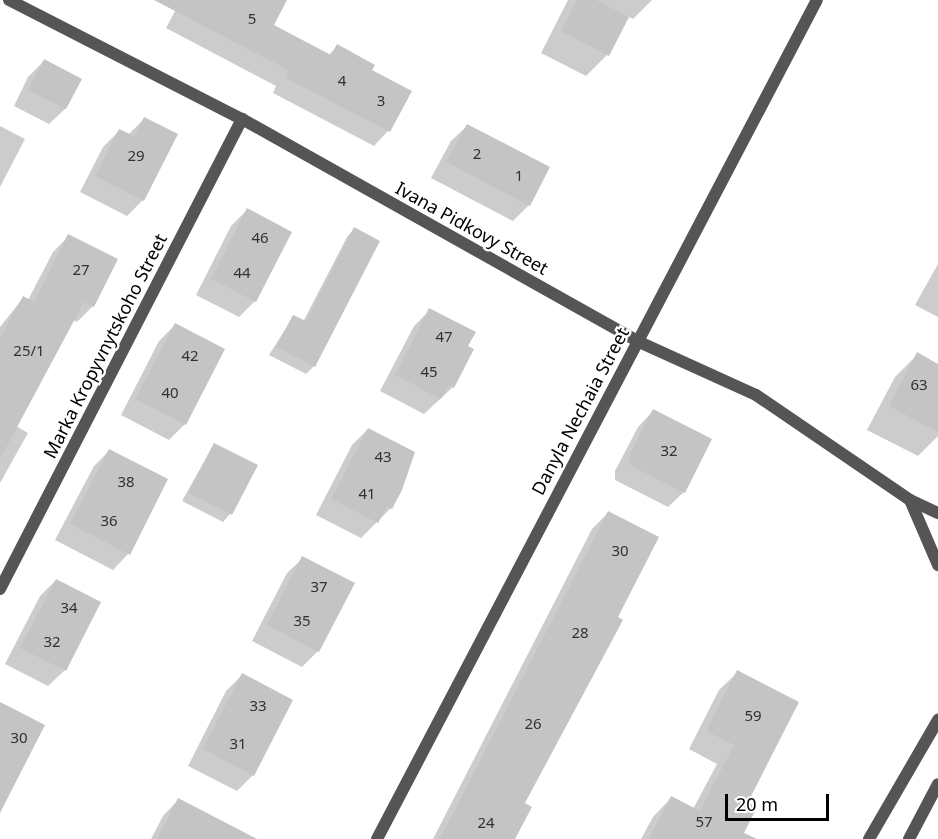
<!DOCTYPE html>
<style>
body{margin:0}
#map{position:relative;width:938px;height:839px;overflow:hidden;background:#fff;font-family:"Noto Sans",sans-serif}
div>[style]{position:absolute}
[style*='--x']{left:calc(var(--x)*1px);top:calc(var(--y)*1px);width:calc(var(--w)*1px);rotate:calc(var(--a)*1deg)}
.shadow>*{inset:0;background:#0003}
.building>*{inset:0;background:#c4c4c4}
.minor>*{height:12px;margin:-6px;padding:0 6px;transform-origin:6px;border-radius:6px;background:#555}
span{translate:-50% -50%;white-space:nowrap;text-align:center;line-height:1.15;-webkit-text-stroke:4.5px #fff;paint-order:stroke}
.number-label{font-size:15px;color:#313131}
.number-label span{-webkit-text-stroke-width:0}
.street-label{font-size:18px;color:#000}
.scale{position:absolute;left:725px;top:794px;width:104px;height:27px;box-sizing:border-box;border:3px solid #000;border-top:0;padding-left:8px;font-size:18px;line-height:21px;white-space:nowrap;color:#000;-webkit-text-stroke:4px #fff;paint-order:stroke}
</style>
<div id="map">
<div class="shadow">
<div style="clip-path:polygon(181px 0,278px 0,272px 26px,329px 55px,337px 46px,370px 71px,388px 131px,374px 146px,273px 93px,276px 86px,166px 28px)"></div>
<div style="clip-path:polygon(568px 0,652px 0,633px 19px,627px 16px,607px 55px,586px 76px,541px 53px)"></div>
<div style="clip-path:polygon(44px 61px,80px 79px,65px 109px,49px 124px,14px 106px,28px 77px)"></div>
<div style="clip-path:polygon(145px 118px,176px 135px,143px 200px,127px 216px,80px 192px,103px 147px,119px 131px,128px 135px)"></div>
<div style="clip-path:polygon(0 126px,25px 139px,0 187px)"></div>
<div style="clip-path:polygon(467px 126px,529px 205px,513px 221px,431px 178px,451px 141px)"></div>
<div style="clip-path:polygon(247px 210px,290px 232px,255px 301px,239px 317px,196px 295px,231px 226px)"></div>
<div style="clip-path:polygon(354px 229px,378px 241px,314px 366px,306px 374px,269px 355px,293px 317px,303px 322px,347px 237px)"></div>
<div style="clip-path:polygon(69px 236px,93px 306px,77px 322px,73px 320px,16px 426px,28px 433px,0 483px,0 327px,23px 298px,28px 300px,53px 252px)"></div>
<div style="clip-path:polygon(938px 264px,938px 317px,915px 305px)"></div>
<div style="clip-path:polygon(430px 310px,466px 347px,453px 387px,424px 414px,380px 391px,414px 326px)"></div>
<div style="clip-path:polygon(175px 325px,185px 424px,169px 440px,121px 415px,159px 341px)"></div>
<div style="clip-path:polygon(918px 354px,938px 365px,938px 436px,918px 456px,867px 430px,895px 377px)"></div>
<div style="clip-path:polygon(653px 411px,684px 492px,668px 507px,615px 480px,615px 471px,638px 427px)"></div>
<div style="clip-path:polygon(368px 429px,391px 508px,361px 538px,316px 515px,352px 445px)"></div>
<div style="clip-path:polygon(214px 444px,230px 514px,223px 522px,182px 501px)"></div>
<div style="clip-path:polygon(110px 450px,128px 554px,113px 570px,55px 540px,94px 466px)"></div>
<div style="clip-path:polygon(608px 513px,513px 839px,433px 839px,592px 529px)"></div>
<div style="clip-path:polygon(303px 558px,318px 651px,302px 667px,252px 641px,287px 573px)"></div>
<div style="clip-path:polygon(56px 580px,99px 603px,64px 671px,48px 686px,5px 664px,40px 596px)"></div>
<div style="clip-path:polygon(738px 672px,746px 803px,739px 839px,641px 839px,653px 817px,671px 798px,693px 809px,717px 764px,689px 749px,719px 690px)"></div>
<div style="clip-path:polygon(242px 675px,253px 775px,237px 791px,188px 766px,226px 691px)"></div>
<div style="clip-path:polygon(178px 800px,221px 839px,151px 839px,163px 816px)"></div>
</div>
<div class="building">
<div style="clip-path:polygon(154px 0,287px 0,274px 25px,331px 55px,337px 44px,375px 65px,372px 70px,412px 91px,390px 132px,286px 78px,290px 71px)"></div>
<div style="clip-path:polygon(577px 0,596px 0,629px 17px,609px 56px,561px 31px)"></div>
<div style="clip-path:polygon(44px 59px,82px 79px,66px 109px,28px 90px)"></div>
<div style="clip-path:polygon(144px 117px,178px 134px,144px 201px,95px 176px,119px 129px,134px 136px)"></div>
<div style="clip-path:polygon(467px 124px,550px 167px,530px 206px,446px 162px)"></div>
<div style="clip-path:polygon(247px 208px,292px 232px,256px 302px,211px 279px)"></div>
<div style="clip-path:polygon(354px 227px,380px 241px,315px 367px,276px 347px,293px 315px,306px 321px)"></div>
<div style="clip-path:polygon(68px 234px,118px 259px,94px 307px,84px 302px,0 459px,0 338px,23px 296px,34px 302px)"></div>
<div style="clip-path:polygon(429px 308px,476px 332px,468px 346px,474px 349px,454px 388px,449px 385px,441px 399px,395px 375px)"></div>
<div style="clip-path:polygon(175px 323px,225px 349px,186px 425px,135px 399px)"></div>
<div style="clip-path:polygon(917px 352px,938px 364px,938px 432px,889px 406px)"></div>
<div style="clip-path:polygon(653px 409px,712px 439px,685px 493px,630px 465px,630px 454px)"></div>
<div style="clip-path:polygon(368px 428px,415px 452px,402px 490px,392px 509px,387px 507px,378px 523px,331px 499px)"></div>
<div style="clip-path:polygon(214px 443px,258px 465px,232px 515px,188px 493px)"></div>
<div style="clip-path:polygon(109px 449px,168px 479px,130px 555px,70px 524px)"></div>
<div style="clip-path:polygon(608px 511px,659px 537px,618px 617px,623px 620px,525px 803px,532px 807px,515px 839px,440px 839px)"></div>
<div style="clip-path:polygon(302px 556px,355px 583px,319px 652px,267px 625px)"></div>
<div style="clip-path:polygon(56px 579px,101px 602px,66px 671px,20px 648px)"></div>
<div style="clip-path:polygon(737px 670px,799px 702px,748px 802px,757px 807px,744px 833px,757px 839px,649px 839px,671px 796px,700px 811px,734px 745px,706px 731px)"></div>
<div style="clip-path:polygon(242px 673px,293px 700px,254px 776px,203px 749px)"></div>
<div style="clip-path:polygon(0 702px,45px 725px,0 813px)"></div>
<div style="clip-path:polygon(178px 798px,257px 839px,157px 839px)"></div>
</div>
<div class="minor">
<div style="--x:9;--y:0;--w:262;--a:27.1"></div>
<div style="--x:242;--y:119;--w:453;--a:29.3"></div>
<div style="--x:637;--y:341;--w:131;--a:24.4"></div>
<div style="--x:756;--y:395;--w:186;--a:34.3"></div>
<div style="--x:938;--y:513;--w:31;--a:-155"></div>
<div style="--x:910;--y:500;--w:71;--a:66.7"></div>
<div style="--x:0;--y:589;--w:529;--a:-62.76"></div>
<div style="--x:377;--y:839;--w:947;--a:-62.33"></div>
<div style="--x:869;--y:839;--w:138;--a:-59.9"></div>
<div style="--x:909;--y:839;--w:62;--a:-62.2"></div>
</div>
<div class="number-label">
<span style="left:252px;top:19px">5</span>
<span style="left:342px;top:81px">4</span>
<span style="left:381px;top:101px">3</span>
<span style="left:477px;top:154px">2</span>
<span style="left:136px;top:156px">29</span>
<span style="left:519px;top:176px">1</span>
<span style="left:260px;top:238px">46</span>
<span style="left:81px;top:270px">27</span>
<span style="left:242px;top:273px">44</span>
<span style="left:444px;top:337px">47</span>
<span style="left:29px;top:351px">25/1</span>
<span style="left:190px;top:356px">42</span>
<span style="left:429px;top:372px">45</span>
<span style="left:919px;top:385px">63</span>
<span style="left:170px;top:393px">40</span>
<span style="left:669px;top:451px">32</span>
<span style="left:383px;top:457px">43</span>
<span style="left:126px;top:482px">38</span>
<span style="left:367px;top:494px">41</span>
<span style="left:109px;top:521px">36</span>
<span style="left:620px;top:551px">30</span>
<span style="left:319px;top:587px">37</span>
<span style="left:69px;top:608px">34</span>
<span style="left:302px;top:621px">35</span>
<span style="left:580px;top:633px">28</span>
<span style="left:52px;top:642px">32</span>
<span style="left:258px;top:706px">33</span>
<span style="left:753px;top:716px">59</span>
<span style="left:533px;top:724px">26</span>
<span style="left:19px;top:738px">30</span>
<span style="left:238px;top:744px">31</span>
<span style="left:704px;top:822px">57</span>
<span style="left:486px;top:823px">24</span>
</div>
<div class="street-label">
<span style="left:472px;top:228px;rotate:29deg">Ivana Pidkovy Street</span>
<span style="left:105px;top:346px;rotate:-63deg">Marka Kropyvnytskoho Street</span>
<span style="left:580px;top:411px;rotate:-62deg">Danyla Nechaia Street</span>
</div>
<div class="scale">20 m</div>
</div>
